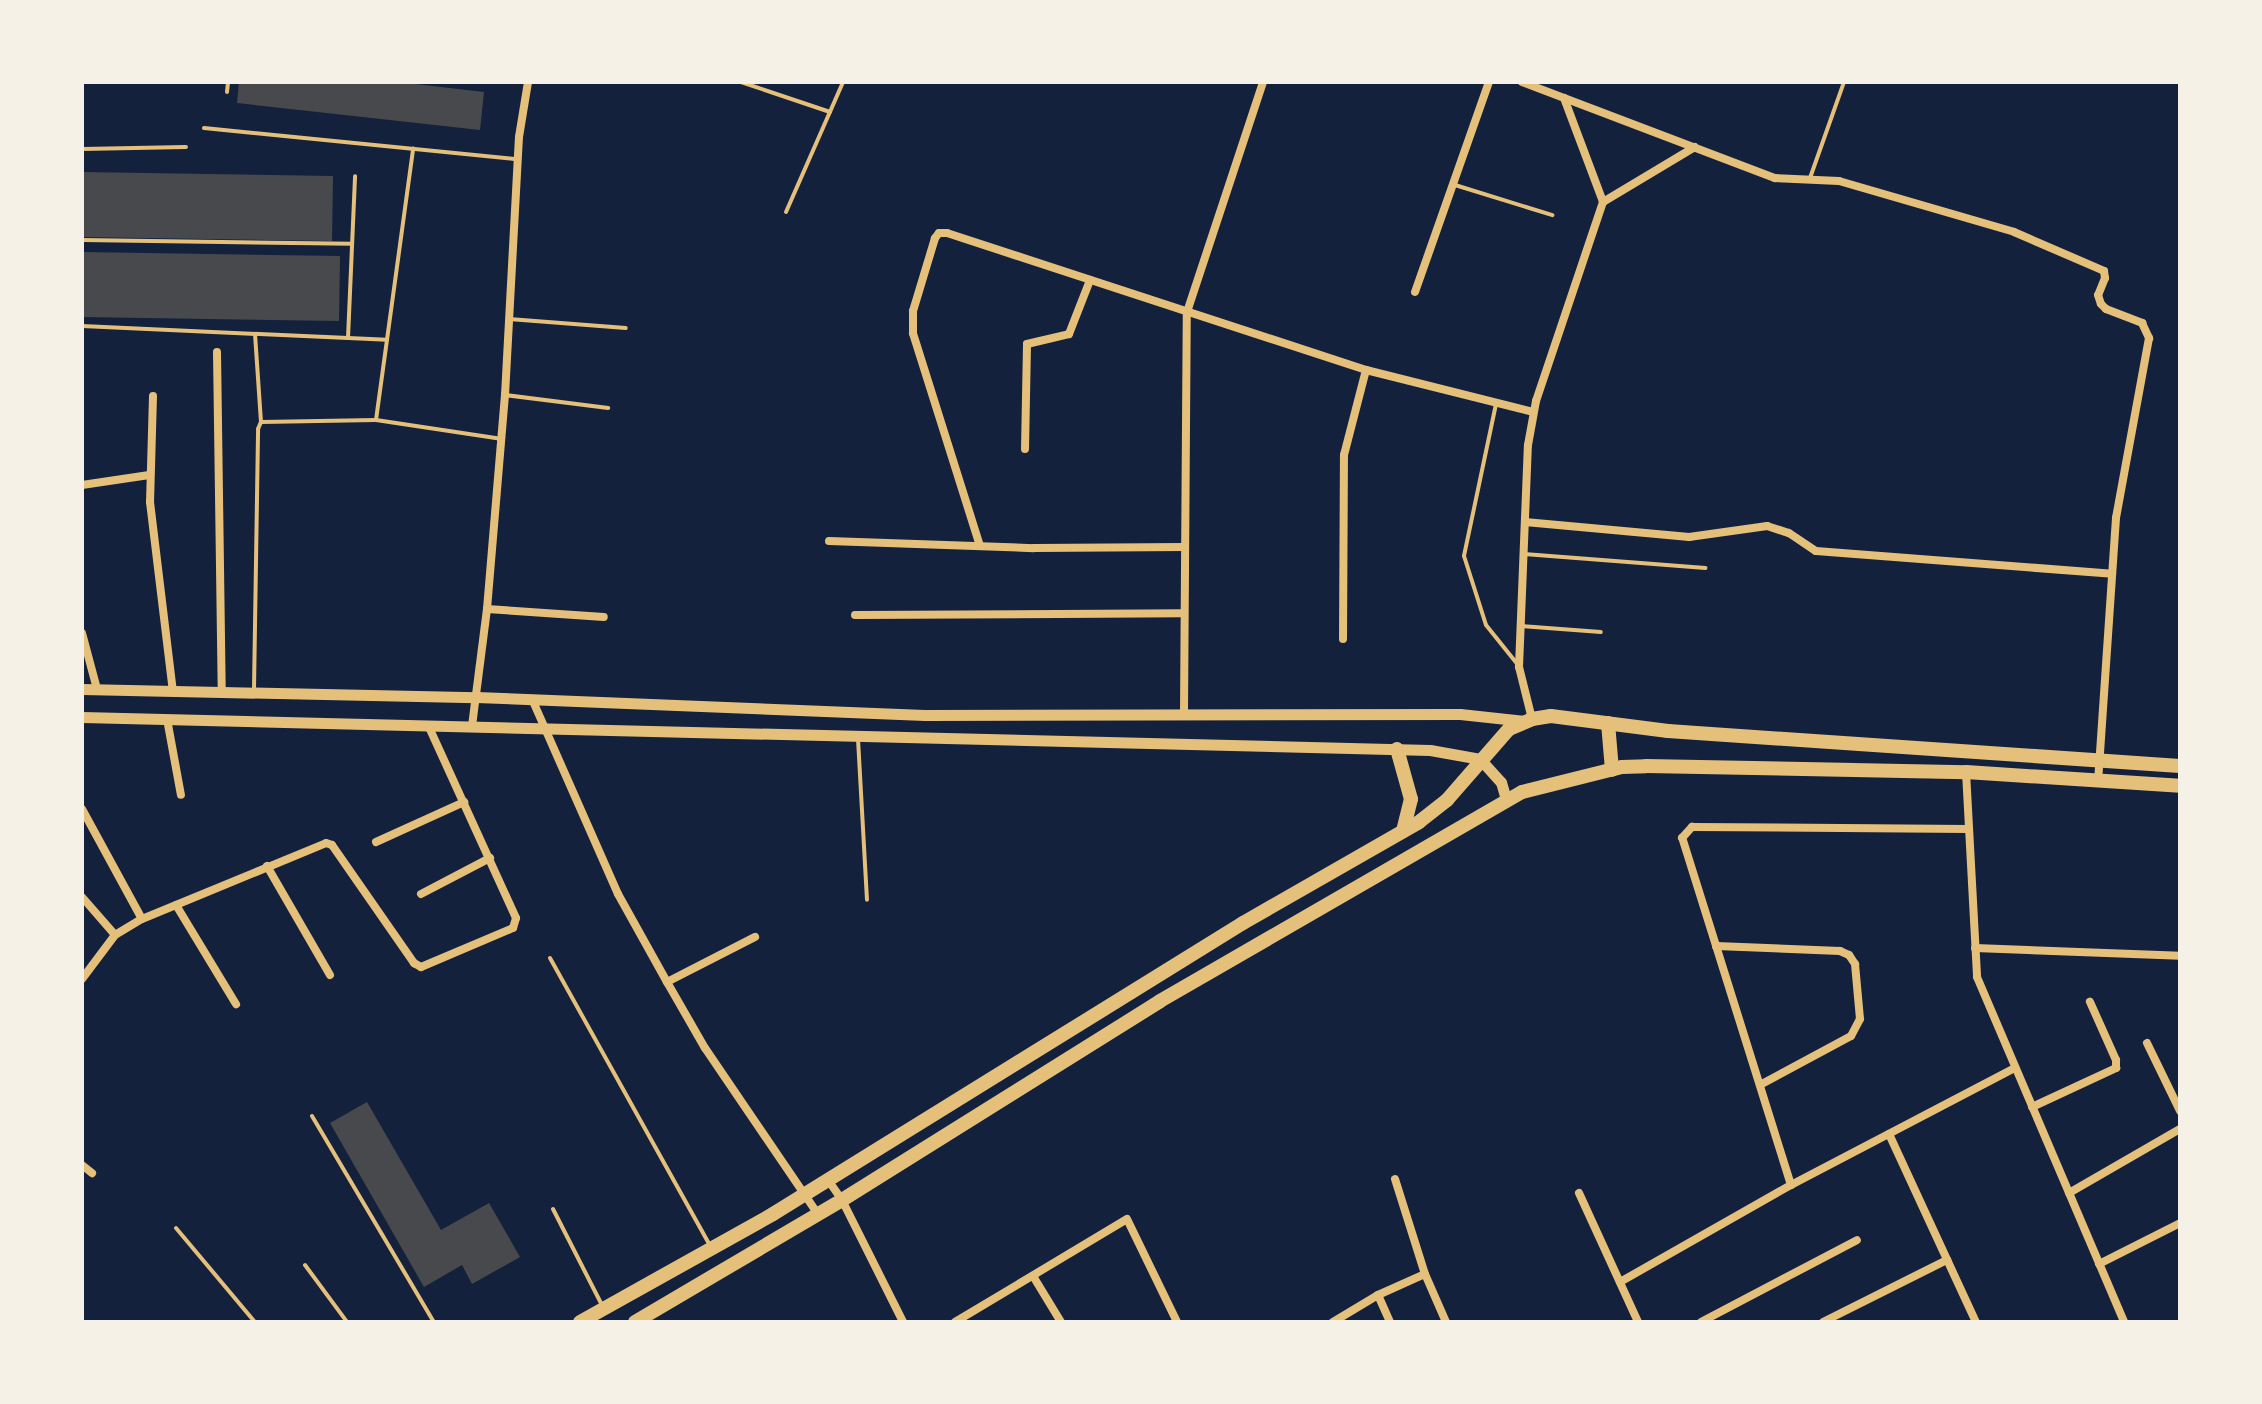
<!DOCTYPE html>
<style>
body{margin:0}
#map{position:relative;width:2262px;height:1404px;overflow:hidden;background:#14213d;font-family:"Public Sans",sans-serif}
div>[style]{position:absolute}
[style*='--x']{left:calc(var(--x)*1px);top:calc(var(--y)*1px);width:calc(var(--w)*1px);rotate:calc(var(--a)*1deg)}
.building>*{inset:0;background:#48494c}
.service>*{height:4px;margin:-2px;padding:0 2px;transform-origin:2px;border-radius:2px;background:#e5c07b}
.minor>*{height:8px;margin:-4px;padding:0 4px;transform-origin:4px;border-radius:4px;background:#e5c07b}
.tertiary>*{height:11px;margin:-5.5px;padding:0 5.5px;transform-origin:5.5px;border-radius:5.5px;background:#e5c07b}
.primary>*{height:14px;margin:-7px;padding:0 7px;transform-origin:7px;border-radius:7px;background:#e5c07b}
span{translate:-50% -50%;white-space:nowrap;text-align:center;line-height:1.15;-webkit-text-stroke:8px #f6f1e7;paint-order:stroke}
.frame{position:absolute;inset:0;border:84px solid #f6f1e7;pointer-events:none}
</style>
<div id="map">
<div class="building">
<div style="clip-path:polygon(239px 82px,398px 82px,484px 92px,480px 130px,237px 103px)"></div>
<div style="clip-path:polygon(82px 172px,333px 176px,332px 241px,82px 237px)"></div>
<div style="clip-path:polygon(82px 252px,340px 256px,339px 321px,82px 317px)"></div>
<div style="clip-path:polygon(367px 1102px,441px 1230px,489px 1203px,520px 1257px,472px 1284px,462px 1265px,424px 1287px,330px 1123px)"></div>
</div>
<div class="service">
<div style="--x:741;--y:82;--w:94;--a:18.6"></div>
<div style="--x:227;--y:92;--w:10;--a:-84"></div>
<div style="--x:204;--y:128;--w:314;--a:5.7"></div>
<div style="--x:82;--y:149;--w:104;--a:-1.1"></div>
<div style="--x:1810;--y:178;--w:102;--a:-70.5"></div>
<div style="--x:1455;--y:185;--w:102;--a:17.2"></div>
<div style="--x:786;--y:212;--w:142;--a:-66.3"></div>
<div style="--x:82;--y:240;--w:270;--a:0.8"></div>
<div style="--x:509;--y:319;--w:117;--a:4.4"></div>
<div style="--x:82;--y:326;--w:305;--a:2.6"></div>
<div style="--x:255;--y:334;--w:88;--a:86.1"></div>
<div style="--x:348;--y:338;--w:162;--a:-87.5"></div>
<div style="--x:505;--y:395;--w:104;--a:7.2"></div>
<div style="--x:1496;--y:404;--w:155;--a:101.9"></div>
<div style="--x:1464;--y:556;--w:72;--a:72.3"></div>
<div style="--x:1486;--y:625;--w:51;--a:51.3"></div>
<div style="--x:376;--y:420;--w:274;--a:-82.2"></div>
<div style="--x:1524;--y:554;--w:182;--a:4.4"></div>
<div style="--x:1521;--y:626;--w:80;--a:4.3"></div>
<div style="--x:254;--y:689;--w:260;--a:-89.1"></div>
<div style="--x:258;--y:429;--w:8;--a:-67"></div>
<div style="--x:261;--y:422;--w:115;--a:-1"></div>
<div style="--x:376;--y:420;--w:126;--a:8.6"></div>
<div style="--x:858;--y:739;--w:161;--a:86.8"></div>
<div style="--x:550;--y:958;--w:329;--a:60.9"></div>
<div style="--x:312;--y:1116;--w:239;--a:59.4"></div>
<div style="--x:553;--y:1209;--w:110;--a:63"></div>
<div style="--x:176;--y:1228;--w:123;--a:50"></div>
<div style="--x:305;--y:1265;--w:71;--a:53.6"></div>
</div>
<div class="minor">
<div style="--x:1522;--y:82;--w:271;--a:20.8"></div>
<div style="--x:1775;--y:178;--w:64;--a:2.7"></div>
<div style="--x:1839;--y:181;--w:182;--a:16.2"></div>
<div style="--x:2014;--y:232;--w:98;--a:23.4"></div>
<div style="--x:2104;--y:271;--w:7;--a:82"></div>
<div style="--x:2105;--y:278;--w:18;--a:112"></div>
<div style="--x:2098;--y:295;--w:9;--a:72"></div>
<div style="--x:2101;--y:304;--w:7;--a:45"></div>
<div style="--x:2106;--y:309;--w:39;--a:21"></div>
<div style="--x:2142;--y:323;--w:17;--a:65"></div>
<div style="--x:2149;--y:338;--w:183;--a:100.4"></div>
<div style="--x:2116;--y:518;--w:264;--a:93.9"></div>
<div style="--x:1564;--y:98;--w:111;--a:69.4"></div>
<div style="--x:1415;--y:292;--w:223;--a:-70.6"></div>
<div style="--x:217;--y:352;--w:341;--a:89.2"></div>
<div style="--x:153;--y:396;--w:106;--a:91.6"></div>
<div style="--x:150;--y:502;--w:191;--a:83.1"></div>
<div style="--x:1025;--y:449;--w:105;--a:-88.9"></div>
<div style="--x:1027;--y:344;--w:43;--a:-13.4"></div>
<div style="--x:1069;--y:334;--w:58;--a:-68.7"></div>
<div style="--x:82;--y:485;--w:68;--a:-8.5"></div>
<div style="--x:1525;--y:522;--w:165;--a:5.2"></div>
<div style="--x:1689;--y:537;--w:79;--a:-8"></div>
<div style="--x:1767;--y:526;--w:23;--a:18"></div>
<div style="--x:1789;--y:533;--w:32;--a:34"></div>
<div style="--x:1816;--y:551;--w:297;--a:4.4"></div>
<div style="--x:829;--y:541;--w:205;--a:2"></div>
<div style="--x:1034;--y:548;--w:151;--a:-0.4"></div>
<div style="--x:980;--y:546;--w:223;--a:-107.5"></div>
<div style="--x:913;--y:333;--w:22;--a:-90"></div>
<div style="--x:913;--y:311;--w:76;--a:-73.2"></div>
<div style="--x:935;--y:238;--w:6;--a:-51"></div>
<div style="--x:939;--y:233;--w:8;--a:0"></div>
<div style="--x:947;--y:233;--w:441;--a:18.1"></div>
<div style="--x:1366;--y:370;--w:172;--a:14.1"></div>
<div style="--x:487;--y:609;--w:117;--a:3.9"></div>
<div style="--x:855;--y:615;--w:329;--a:-0.3"></div>
<div style="--x:82;--y:633;--w:58;--a:75"></div>
<div style="--x:1343;--y:639;--w:184;--a:-89.7"></div>
<div style="--x:1344;--y:455;--w:88;--a:-75.5"></div>
<div style="--x:532;--y:699;--w:213;--a:66.2"></div>
<div style="--x:618;--y:894;--w:101;--a:60.9"></div>
<div style="--x:667;--y:982;--w:76;--a:60.1"></div>
<div style="--x:705;--y:1048;--w:201;--a:55.8"></div>
<div style="--x:1184;--y:712;--w:400;--a:-89.6"></div>
<div style="--x:1187;--y:312;--w:242;--a:-71.7"></div>
<div style="--x:167;--y:719;--w:77;--a:79.6"></div>
<div style="--x:1532;--y:719;--w:54;--a:-104"></div>
<div style="--x:1519;--y:667;--w:222;--a:-87.7"></div>
<div style="--x:1528;--y:445;--w:45;--a:-79.7"></div>
<div style="--x:1536;--y:401;--w:210;--a:-71.4"></div>
<div style="--x:1603;--y:202;--w:107;--a:-30.9"></div>
<div style="--x:472;--y:726;--w:118;--a:-82.7"></div>
<div style="--x:487;--y:609;--w:215;--a:-85.2"></div>
<div style="--x:505;--y:395;--w:258;--a:-86.9"></div>
<div style="--x:519;--y:137;--w:56;--a:-80.7"></div>
<div style="--x:1966;--y:772;--w:205;--a:86.9"></div>
<div style="--x:1977;--y:977;--w:375;--a:66.9"></div>
<div style="--x:82;--y:809;--w:125;--a:61.4"></div>
<div style="--x:376;--y:842;--w:97;--a:-24.4"></div>
<div style="--x:267;--y:866;--w:126;--a:60"></div>
<div style="--x:421;--y:894;--w:78;--a:-27.6"></div>
<div style="--x:82;--y:897;--w:50;--a:49"></div>
<div style="--x:176;--y:905;--w:116;--a:58.8"></div>
<div style="--x:1716;--y:946;--w:124;--a:2.3"></div>
<div style="--x:1840;--y:951;--w:10;--a:24"></div>
<div style="--x:1849;--y:955;--w:11;--a:56"></div>
<div style="--x:1855;--y:964;--w:55;--a:84.8"></div>
<div style="--x:1860;--y:1019;--w:19;--a:118"></div>
<div style="--x:1851;--y:1036;--w:103;--a:151.7"></div>
<div style="--x:1975;--y:948;--w:205;--a:2.2"></div>
<div style="--x:82;--y:979;--w:55;--a:-53.1"></div>
<div style="--x:115;--y:935;--w:31;--a:-31"></div>
<div style="--x:142;--y:919;--w:199;--a:-22.4"></div>
<div style="--x:326;--y:843;--w:6;--a:18"></div>
<div style="--x:332;--y:845;--w:144;--a:55.2"></div>
<div style="--x:414;--y:963;--w:8;--a:30"></div>
<div style="--x:421;--y:967;--w:100;--a:-23"></div>
<div style="--x:513;--y:928;--w:10;--a:-73"></div>
<div style="--x:516;--y:918;--w:212;--a:-114.5"></div>
<div style="--x:667;--y:982;--w:99;--a:-27.1"></div>
<div style="--x:2147;--y:1043;--w:76;--a:64.1"></div>
<div style="--x:2032;--y:1107;--w:93;--a:-24.9"></div>
<div style="--x:2116;--y:1068;--w:8;--a:-90"></div>
<div style="--x:2116;--y:1060;--w:64;--a:-114.1"></div>
<div style="--x:1889;--y:1134;--w:207;--a:65.2"></div>
<div style="--x:82;--y:1165;--w:13;--a:39"></div>
<div style="--x:1395;--y:1179;--w:100;--a:72.5"></div>
<div style="--x:1425;--y:1274;--w:52;--a:66.4"></div>
<div style="--x:828;--y:1180;--w:24;--a:55"></div>
<div style="--x:842;--y:1200;--w:136;--a:63.4"></div>
<div style="--x:1791;--y:1185;--w:364;--a:-107.4"></div>
<div style="--x:1682;--y:838;--w:15;--a:-48"></div>
<div style="--x:1692;--y:827;--w:277;--a:0.4"></div>
<div style="--x:1579;--y:1193;--w:142;--a:65.4"></div>
<div style="--x:2069;--y:1193;--w:128;--a:-30"></div>
<div style="--x:2099;--y:1264;--w:91;--a:-26.8"></div>
<div style="--x:1033;--y:1276;--w:54;--a:58.7"></div>
<div style="--x:1620;--y:1282;--w:197;--a:-29.6"></div>
<div style="--x:1791;--y:1185;--w:253;--a:-27.6"></div>
<div style="--x:1378;--y:1295;--w:30;--a:66"></div>
<div style="--x:955;--y:1322;--w:200;--a:-30.9"></div>
<div style="--x:1127;--y:1219;--w:114;--a:64.1"></div>
<div style="--x:1333;--y:1322;--w:52;--a:-31"></div>
<div style="--x:1378;--y:1295;--w:51;--a:-24.1"></div>
<div style="--x:1701;--y:1322;--w:176;--a:-27.7"></div>
<div style="--x:1823;--y:1322;--w:139;--a:-26.6"></div>
</div>
<div class="tertiary">
<div style="--x:82;--y:689;--w:394;--a:1.2"></div>
<div style="--x:476;--y:697;--w:449;--a:2.3"></div>
<div style="--x:925;--y:715;--w:535;--a:-0.11"></div>
<div style="--x:1460;--y:714;--w:65;--a:6.1"></div>
<div style="--x:82;--y:717;--w:1348;--a:1.4"></div>
<div style="--x:1430;--y:750;--w:51;--a:10.2"></div>
<div style="--x:1480;--y:759;--w:31;--a:48"></div>
<div style="--x:1501;--y:782;--w:18;--a:74"></div>
</div>
<div class="primary">
<div style="--x:1608;--y:723;--w:47;--a:85.1"></div>
<div style="--x:1397;--y:749;--w:52;--a:74.4"></div>
<div style="--x:1411;--y:799;--w:33;--a:104"></div>
<div style="--x:580;--y:1322;--w:221;--a:-29.2"></div>
<div style="--x:773;--y:1214;--w:553;--a:-31.76"></div>
<div style="--x:1243;--y:923;--w:203;--a:-29.8"></div>
<div style="--x:1419;--y:822;--w:36;--a:-38"></div>
<div style="--x:1447;--y:800;--w:94;--a:-48.9"></div>
<div style="--x:1509;--y:729;--w:25;--a:-23"></div>
<div style="--x:1532;--y:719;--w:19;--a:-9"></div>
<div style="--x:1551;--y:716;--w:118;--a:7.3"></div>
<div style="--x:1668;--y:731;--w:513;--a:3.91"></div>
<div style="--x:635;--y:1322;--w:240;--a:-30.5"></div>
<div style="--x:842;--y:1200;--w:375;--a:-32"></div>
<div style="--x:1160;--y:1001;--w:418;--a:-30"></div>
<div style="--x:1522;--y:792;--w:103;--a:-14"></div>
<div style="--x:1622;--y:767;--w:24;--a:-2"></div>
<div style="--x:1646;--y:766;--w:320;--a:1.1"></div>
<div style="--x:1966;--y:772;--w:214;--a:3.7"></div>
</div>
<div class="frame"></div>
</div>
